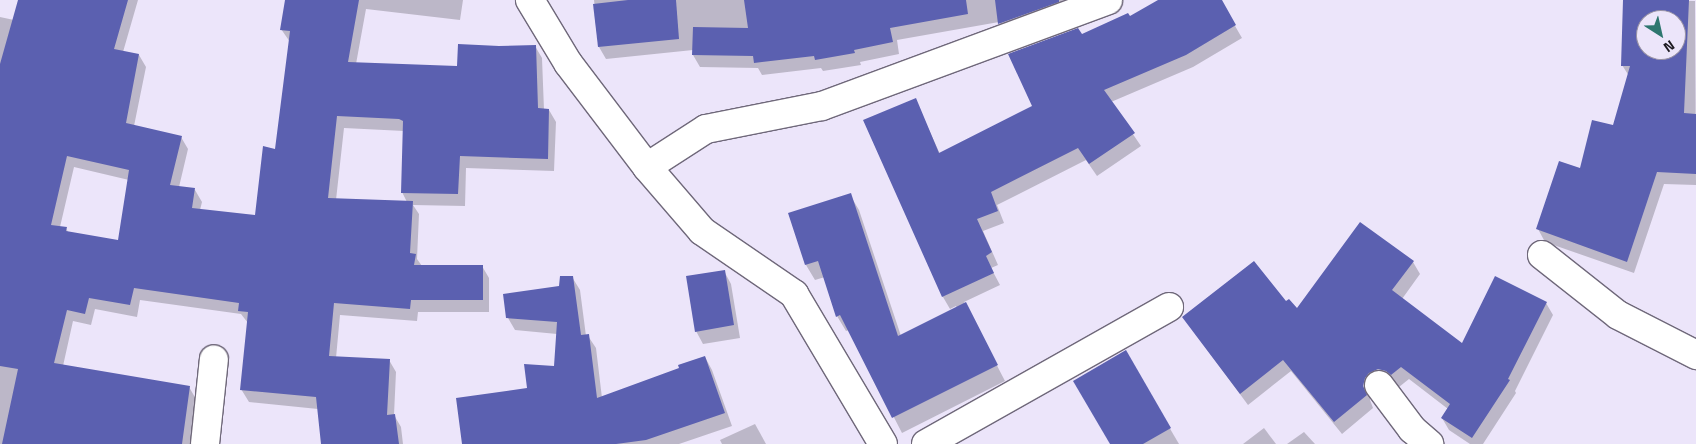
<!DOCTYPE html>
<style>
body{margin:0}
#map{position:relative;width:1696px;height:444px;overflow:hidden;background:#ece5fa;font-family:"Titillium Web",sans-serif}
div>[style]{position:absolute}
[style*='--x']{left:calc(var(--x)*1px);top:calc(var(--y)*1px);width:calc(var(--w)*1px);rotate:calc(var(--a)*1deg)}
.shadow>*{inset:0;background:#0003}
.building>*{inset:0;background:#5b60b0}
.roads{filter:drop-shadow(1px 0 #6f687a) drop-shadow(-1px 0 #6f687a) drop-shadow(0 1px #6f687a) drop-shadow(0 -1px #6f687a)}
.minor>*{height:28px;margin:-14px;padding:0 14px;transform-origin:14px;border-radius:14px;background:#fff}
span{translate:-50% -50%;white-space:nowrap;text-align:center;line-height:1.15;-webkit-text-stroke:4.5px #ece5fa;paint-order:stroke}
.north{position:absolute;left:1636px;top:10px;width:50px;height:50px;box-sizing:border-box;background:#ece5fa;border:1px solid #9993a3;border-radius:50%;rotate:145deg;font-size:14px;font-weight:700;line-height:20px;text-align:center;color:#1c1920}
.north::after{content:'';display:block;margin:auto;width:18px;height:22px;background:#2e766f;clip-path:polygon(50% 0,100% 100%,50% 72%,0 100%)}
</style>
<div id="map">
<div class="shadow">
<div style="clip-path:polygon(evenodd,19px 0,138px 0,123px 52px,139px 55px,146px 67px,134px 126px,181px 137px,188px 149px,179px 187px,195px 190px,202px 202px,200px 210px,256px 217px,276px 150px,290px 42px,281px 29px,286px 0,463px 0,460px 20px,366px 9px,356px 64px,458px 67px,535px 46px,542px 58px,544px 110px,549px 110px,556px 122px,554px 171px,466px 168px,465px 206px,413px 205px,419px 214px,417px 259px,422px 266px,482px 266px,489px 278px,489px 312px,418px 312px,417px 321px,340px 315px,336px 358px,389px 360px,396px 372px,394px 415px,401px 427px,403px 444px,323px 444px,318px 409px,249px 402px,241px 389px,248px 323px,241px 314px,140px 300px,137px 317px,95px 309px,91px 325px,73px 321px,63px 366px,189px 387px,196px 399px,190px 444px,0 444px,0 17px,14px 20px,19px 0,344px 128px,404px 131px,402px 192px,407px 202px,336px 200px,344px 128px,19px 0,74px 167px,129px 180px,119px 242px,68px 232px,66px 228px,60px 227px,74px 167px)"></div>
<div style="clip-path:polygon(594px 0,1063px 0,1065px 14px,1006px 36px,999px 22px,897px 40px,899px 54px,860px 62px,861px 65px,823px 71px,821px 68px,762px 75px,758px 68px,700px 67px,693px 55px,693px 50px,606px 59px,599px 47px)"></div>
<div style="clip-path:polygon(1161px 0,1220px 0,1242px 38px,1193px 67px,1111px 102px,1141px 146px,1097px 176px,1086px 160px,997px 205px,1004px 223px,983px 231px,998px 265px,991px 268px,1000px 285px,964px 302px,1005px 381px,902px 433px,849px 330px,846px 331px,837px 316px,825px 277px,815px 280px,806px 265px,790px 214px,850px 195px,859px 210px,901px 336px,957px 308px,956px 306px,950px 309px,943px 297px,864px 121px,915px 99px,940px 154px,1034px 106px,1082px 36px,1130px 18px)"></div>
<div style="clip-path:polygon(evenodd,1624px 0,1695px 1px,1696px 185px,1664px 184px,1634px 273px,1545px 242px,1538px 229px,1614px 127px,1629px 76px,1622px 65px,1624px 0,1646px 20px,1676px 20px,1676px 50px,1646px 50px,1646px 20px)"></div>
<div style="clip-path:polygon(1413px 262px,1420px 274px,1402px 299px,1462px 345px,1546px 303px,1553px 315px,1515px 391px,1516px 393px,1483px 444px,1470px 444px,1449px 430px,1442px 418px,1448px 409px,1409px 379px,1399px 387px,1394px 383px,1371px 391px,1370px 400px,1373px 408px,1342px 434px,1291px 371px,1248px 405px,1183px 317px,1286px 303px,1297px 311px)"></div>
<div style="clip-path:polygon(724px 271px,731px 284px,740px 338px,703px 344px,696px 331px)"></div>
<div style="clip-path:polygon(572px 277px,580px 290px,586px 336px,588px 336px,596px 348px,602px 398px,681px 369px,705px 357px,712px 370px,732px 426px,679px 444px,463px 444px,555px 367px,557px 334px,515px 330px,508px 318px,560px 288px)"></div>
<div style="clip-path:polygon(1125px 352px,1179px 444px,1111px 444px)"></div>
<div style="clip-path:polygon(755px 424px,766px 444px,722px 444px,720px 440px)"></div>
<div style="clip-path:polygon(1264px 428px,1276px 444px,1243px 444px)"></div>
<div style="clip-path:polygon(1304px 432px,1315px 444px,1287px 444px)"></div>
</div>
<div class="building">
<div style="clip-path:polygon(evenodd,18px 0,128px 0,114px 49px,139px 54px,126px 123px,182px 136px,170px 185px,195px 188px,192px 208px,255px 215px,263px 146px,275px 149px,290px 31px,280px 30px,285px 0,359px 0,348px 62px,457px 66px,458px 44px,499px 46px,536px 45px,538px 108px,549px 109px,548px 159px,460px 156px,458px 194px,401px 193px,403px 121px,399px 119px,337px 116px,328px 198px,413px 201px,410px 253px,416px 254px,414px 265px,483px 265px,483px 300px,411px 300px,410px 309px,334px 303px,329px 356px,390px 359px,387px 415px,395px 414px,399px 444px,321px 444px,316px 397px,240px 390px,248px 312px,238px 311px,239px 303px,134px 288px,130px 305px,89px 298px,85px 314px,67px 310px,54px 363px,190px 386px,182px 444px,2px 444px,18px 369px,0 366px,0 64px,18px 0,67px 156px,129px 170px,118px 240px,66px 231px,67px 227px,51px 225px,67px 156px)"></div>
<div style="clip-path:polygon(628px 0,676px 0,679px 39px,598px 47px,593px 4px)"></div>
<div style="clip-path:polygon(744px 0,966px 0,968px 14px,890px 28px,893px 42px,854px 50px,855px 53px,815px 60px,814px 56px,754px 63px,753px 56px,692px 55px,693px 27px,748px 28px)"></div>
<div style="clip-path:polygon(995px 0,1059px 0,1059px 2px,998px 24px)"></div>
<div style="clip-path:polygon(1158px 0,1222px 0,1236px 25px,1186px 55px,1104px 90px,1135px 133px,1089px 164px,1078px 148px,991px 192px,998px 211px,977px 219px,992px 252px,986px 256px,994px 273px,942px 297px,863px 120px,916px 98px,939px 153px,1032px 106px,1008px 54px,1078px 28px,1082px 34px,1128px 13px,1130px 16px)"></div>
<div style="clip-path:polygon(evenodd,1623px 0,1689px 0,1684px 113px,1696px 114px,1696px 174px,1657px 172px,1627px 262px,1536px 229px,1559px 161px,1580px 168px,1592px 120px,1613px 125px,1630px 66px,1621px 66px,1623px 0,1646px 20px,1676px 20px,1676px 50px,1646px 50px,1646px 20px)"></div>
<div style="clip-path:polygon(851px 193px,898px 336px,966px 302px,998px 365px,892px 418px,840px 315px,836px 317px,818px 261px,805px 265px,788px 213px)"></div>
<div style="clip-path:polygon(1360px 222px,1414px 261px,1392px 290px,1462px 343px,1495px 276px,1547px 302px,1508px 379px,1510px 380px,1472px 438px,1441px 418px,1450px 404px,1401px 367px,1391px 375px,1386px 371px,1378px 369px,1369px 373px,1365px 378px,1363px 386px,1367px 395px,1334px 422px,1283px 360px,1240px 394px,1182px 317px,1254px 261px,1286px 301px,1289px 299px,1297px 308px)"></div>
<div style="clip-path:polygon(725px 270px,734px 325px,695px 332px,686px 276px)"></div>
<div style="clip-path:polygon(560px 276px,573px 276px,581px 335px,589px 334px,597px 398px,679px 368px,678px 365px,705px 356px,725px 413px,646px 440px,616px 444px,462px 444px,456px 398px,527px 388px,524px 364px,554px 366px,557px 322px,506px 318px,503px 294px,559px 286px)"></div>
<div style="clip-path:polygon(1126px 350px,1171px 428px,1143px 444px,1110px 444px,1073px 381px)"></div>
</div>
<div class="roads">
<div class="minor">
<div style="--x:530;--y:0;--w:74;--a:58.9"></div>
<div style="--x:568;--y:63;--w:131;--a:52.8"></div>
<div style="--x:647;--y:167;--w:84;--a:49.3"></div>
<div style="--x:702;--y:231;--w:112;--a:34.4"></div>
<div style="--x:794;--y:294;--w:174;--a:59.3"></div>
<div style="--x:647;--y:167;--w:70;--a:-32.8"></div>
<div style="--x:706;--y:129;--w:118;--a:-11.2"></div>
<div style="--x:822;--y:106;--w:305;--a:-20.3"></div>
<div style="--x:1542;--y:255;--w:97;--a:38.3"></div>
<div style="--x:1618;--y:315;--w:88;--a:27.1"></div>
<div style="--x:1379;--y:385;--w:55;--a:53.1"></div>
<div style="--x:1412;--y:429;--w:23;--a:41"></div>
<div style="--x:205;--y:444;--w:85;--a:-84"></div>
<div style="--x:926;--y:444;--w:279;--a:-29.4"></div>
</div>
</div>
<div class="north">N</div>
</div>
